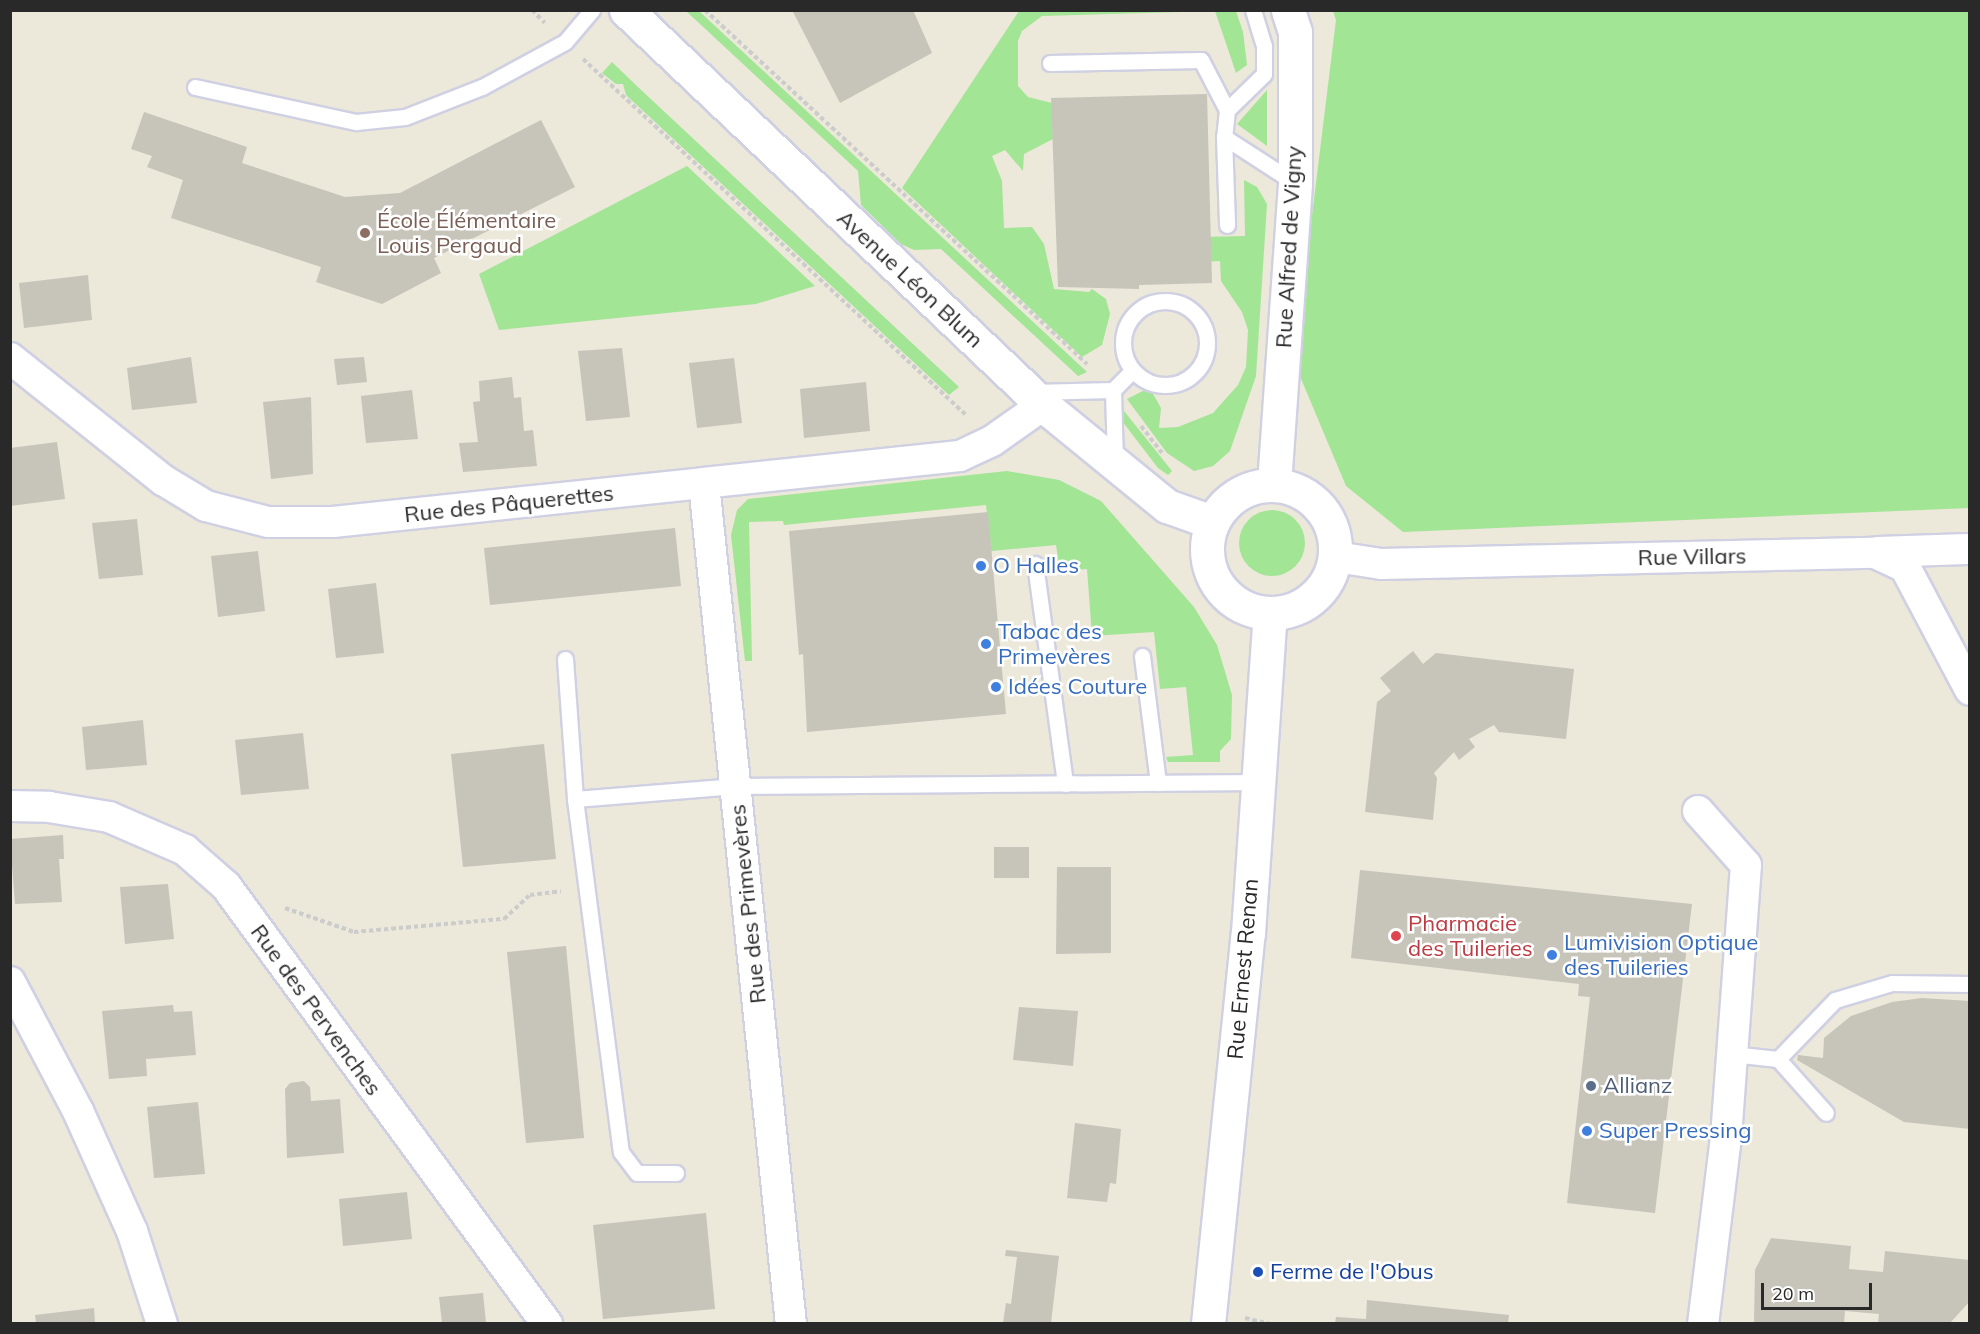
<!DOCTYPE html>
<meta charset="utf-8">
<style>
body{margin:0}
#map{position:relative;width:1980px;height:1334px;overflow:hidden;background:#ece8da;font-family:Mulish,sans-serif}
div>[style]{position:absolute}
[style*='--x']{left:calc(var(--x)*1px);top:calc(var(--y)*1px);width:calc(var(--w)*1px);rotate:calc(var(--a)*1deg)}
.green>*{inset:0;background:#a2e595}
.round{border-radius:50%}
.building>*{inset:0;background:#c7c4ba}
.path>*{height:4px;margin-top:-2px;transform-origin:0;background:repeating-linear-gradient(90deg,#ccc 0 4.5px,transparent 0 7.5px)}
.roads{filter:drop-shadow(2px 0 #d0d0e3) drop-shadow(-2px 0 #d0d0e3) drop-shadow(0 2px #d0d0e3) drop-shadow(0 -2px #d0d0e3)}
.service>*{height:15px;margin:-7.5px;padding:0 7.5px;transform-origin:7.5px;border-radius:7.5px;background:#fff}
.service>.ring{margin:-7.5px;padding:0;box-sizing:content-box;background:none;border:15px solid #fff;border-radius:50%}
.minor>*{height:30px;margin:-15px;padding:0 15px;transform-origin:15px;border-radius:15px;background:#fff}
.tertiary>*{height:33px;margin:-16.5px;padding:0 16.5px;transform-origin:16.5px;border-radius:16.5px;background:#fff}
.tertiary>.ring{margin:-16.5px;padding:0;box-sizing:content-box;background:none;border:33px solid #fff;border-radius:50%}
.dots>*{width:16px;height:16px;translate:-50% -50%;box-sizing:border-box;border:3px solid #fff;border-radius:50%}
span{translate:-50% -50%;white-space:nowrap;text-align:center;line-height:1.15;-webkit-text-stroke:5px #fff;paint-order:stroke}
.education-label{font-size:22px;color:#785e54}
.left{translate:0 -50%;text-align:left}
.street-label{font-size:22px;color:#292929}
.shop-label{font-size:22px;color:#366cbe}
.health-label{font-size:22px;color:#be3a42}
.service-label{font-size:22px;color:#4e5e75}
.transit-label{font-size:22px;color:#164399}
.frame{position:absolute;inset:0;border:12px solid #292929;pointer-events:none}
.scale{position:absolute;left:1761px;top:1283px;width:111px;height:27px;box-sizing:border-box;border:3px solid #292929;border-top:0;padding-left:8px;font-size:18px;line-height:21px;white-space:nowrap;color:#292929;-webkit-text-stroke:4px #fff;paint-order:stroke}
</style>
<div id="map">
<div class="green">
<div style="clip-path:polygon(686px 11px,699px 11px,1087px 372px,1078px 376px,941px 249px,914px 250px,901px 244px,861px 205px,858px 171px)"></div>
<div style="clip-path:polygon(1019px 11px,1236px 11px,1243px 32px,1247px 65px,1236px 73px,1215px 11px,1042px 16px,1022px 31px,1018px 41px,1018px 86px,1028px 97px,1052px 103px,1053px 139px,1024px 154px,1023px 171px,1005px 150px,992px 156px,1002px 181px,1004px 228px,1032px 227px,1044px 244px,1054px 289px,1089px 292px,1092px 289px,1106px 299px,1110px 314px,1102px 345px,1082px 357px,902px 188px)"></div>
<div style="clip-path:polygon(1333px 11px,1969px 11px,1969px 508px,1403px 532px,1346px 486px,1294px 362px,1336px 20px)"></div>
<div style="clip-path:polygon(612px 62px,639px 88px,959px 387px,949px 395px,626px 95px,623px 84px,616px 84px,602px 73px)"></div>
<div style="clip-path:polygon(1267px 90px,1267px 146px,1237px 124px)"></div>
<div style="clip-path:polygon(687px 166px,815px 286px,756px 304px,499px 330px,479px 274px)"></div>
<div style="clip-path:polygon(1244px 180px,1257px 187px,1267px 204px,1256px 376px,1230px 451px,1213px 466px,1194px 471px,1167px 453px,1127px 399px,1143px 391px,1152px 392px,1161px 408px,1159px 428px,1178px 427px,1213px 413px,1238px 385px,1246px 367px,1248px 330px,1242px 312px,1221px 281px,1220px 261px,1201px 262px,1201px 237px,1245px 236px)"></div>
<div style="clip-path:polygon(1120px 406px,1172px 471px,1168px 475px,1158px 468px,1122px 421px)"></div>
<div style="clip-path:polygon(1007px 471px,1059px 480px,1101px 501px,1194px 607px,1217px 645px,1232px 695px,1231px 739px,1220px 751px,1220px 762px,1168px 762px,1166px 757px,1193px 755px,1186px 687px,1160px 689px,1154px 632px,1092px 636px,1087px 569px,1060px 571px,1056px 545px,991px 551px,986px 505px,784px 525px,783px 521px,749px 522px,752px 661px,745px 661px,731px 535px,737px 510px,748px 499px)"></div>
<div class="round" style="left:1239px;top:510px;width:66px;height:66px"></div>
</div>
<div class="building">
<div style="clip-path:polygon(792px 10px,913px 10px,932px 53px,840px 103px)"></div>
<div style="clip-path:polygon(1207px 94px,1212px 283px,1139px 285px,1139px 289px,1058px 287px,1051px 98px)"></div>
<div style="clip-path:polygon(144px 112px,247px 147px,242px 163px,345px 197px,400px 193px,541px 120px,575px 187px,434px 258px,441px 273px,382px 304px,316px 282px,321px 267px,171px 218px,183px 180px,147px 167px,152px 156px,131px 149px)"></div>
<div style="clip-path:polygon(88px 275px,92px 320px,24px 328px,19px 283px)"></div>
<div style="clip-path:polygon(622px 348px,630px 417px,586px 421px,578px 351px)"></div>
<div style="clip-path:polygon(191px 357px,197px 403px,132px 410px,127px 368px)"></div>
<div style="clip-path:polygon(364px 357px,367px 382px,337px 385px,334px 359px)"></div>
<div style="clip-path:polygon(734px 358px,742px 423px,697px 428px,689px 363px)"></div>
<div style="clip-path:polygon(512px 377px,514px 398px,521px 397px,524px 431px,533px 430px,537px 466px,463px 472px,459px 443px,478px 442px,473px 402px,480px 401px,479px 381px)"></div>
<div style="clip-path:polygon(866px 382px,870px 431px,804px 438px,800px 389px)"></div>
<div style="clip-path:polygon(412px 390px,418px 439px,366px 443px,361px 396px)"></div>
<div style="clip-path:polygon(311px 397px,313px 474px,271px 479px,263px 402px)"></div>
<div style="clip-path:polygon(57px 442px,65px 499px,10px 506px,10px 448px)"></div>
<div style="clip-path:polygon(988px 512px,1006px 714px,807px 732px,803px 654px,799px 655px,789px 531px)"></div>
<div style="clip-path:polygon(137px 519px,143px 575px,99px 579px,92px 523px)"></div>
<div style="clip-path:polygon(675px 528px,681px 586px,490px 605px,484px 548px)"></div>
<div style="clip-path:polygon(258px 551px,265px 611px,218px 617px,211px 556px)"></div>
<div style="clip-path:polygon(376px 583px,384px 653px,336px 658px,328px 589px)"></div>
<div style="clip-path:polygon(1413px 651px,1423px 664px,1436px 653px,1574px 669px,1566px 739px,1499px 732px,1494px 725px,1469px 739px,1475px 747px,1459px 760px,1454px 752px,1434px 773px,1437px 778px,1433px 820px,1365px 812px,1377px 702px,1391px 691px,1380px 678px)"></div>
<div style="clip-path:polygon(143px 720px,147px 765px,86px 770px,82px 727px)"></div>
<div style="clip-path:polygon(303px 733px,309px 789px,241px 795px,235px 740px)"></div>
<div style="clip-path:polygon(544px 744px,556px 859px,463px 867px,451px 754px)"></div>
<div style="clip-path:polygon(63px 835px,64px 859px,59px 859px,62px 902px,15px 904px,10px 839px)"></div>
<div style="clip-path:polygon(994px 847px,1029px 847px,1029px 878px,994px 878px)"></div>
<div style="clip-path:polygon(1057px 867px,1111px 867px,1111px 953px,1056px 954px)"></div>
<div style="clip-path:polygon(1360px 870px,1692px 904px,1655px 1213px,1567px 1203px,1590px 997px,1578px 996px,1579px 984px,1351px 958px)"></div>
<div style="clip-path:polygon(168px 884px,174px 939px,125px 944px,120px 887px)"></div>
<div style="clip-path:polygon(566px 946px,584px 1138px,526px 1143px,507px 952px)"></div>
<div style="clip-path:polygon(1922px 998px,1970px 1001px,1970px 1129px,1904px 1122px,1797px 1060px,1798px 1055px,1823px 1058px,1824px 1038px,1851px 1016px,1892px 1002px)"></div>
<div style="clip-path:polygon(173px 1005px,174px 1012px,192px 1011px,196px 1055px,146px 1059px,147px 1076px,109px 1079px,102px 1011px)"></div>
<div style="clip-path:polygon(1019px 1007px,1078px 1011px,1073px 1066px,1013px 1060px)"></div>
<div style="clip-path:polygon(304px 1081px,310px 1087px,311px 1101px,340px 1099px,344px 1153px,287px 1158px,285px 1089px,290px 1083px)"></div>
<div style="clip-path:polygon(198px 1102px,205px 1174px,154px 1178px,147px 1107px)"></div>
<div style="clip-path:polygon(1075px 1123px,1121px 1129px,1116px 1184px,1110px 1183px,1107px 1202px,1067px 1198px)"></div>
<div style="clip-path:polygon(407px 1192px,412px 1239px,343px 1246px,339px 1199px)"></div>
<div style="clip-path:polygon(706px 1213px,715px 1309px,603px 1319px,593px 1225px)"></div>
<div style="clip-path:polygon(1771px 1238px,1851px 1246px,1849px 1269px,1883px 1272px,1885px 1251px,1970px 1260px,1970px 1301px,1950px 1323px,1878px 1323px,1879px 1314px,1845px 1311px,1844px 1323px,1754px 1323px,1755px 1270px)"></div>
<div style="clip-path:polygon(1006px 1250px,1059px 1256px,1051px 1323px,1003px 1323px,1006px 1303px,1011px 1304px,1017px 1257px,1005px 1256px)"></div>
<div style="clip-path:polygon(483px 1293px,486px 1323px,442px 1323px,439px 1297px)"></div>
<div style="clip-path:polygon(1367px 1300px,1509px 1315px,1508px 1323px,1335px 1323px,1336px 1317px,1366px 1319px)"></div>
<div style="clip-path:polygon(94px 1308px,95px 1323px,36px 1323px,35px 1315px)"></div>
</div>
<div class="path">
<div style="--x:532;--y:10;--w:18;--a:45"></div>
<div style="--x:705;--y:10;--w:521;--a:42.82"></div>
<div style="--x:583;--y:59;--w:523;--a:42.91"></div>
<div style="--x:1141;--y:426;--w:34;--a:52"></div>
<div style="--x:285;--y:908;--w:73;--a:19.2"></div>
<div style="--x:354;--y:932;--w:151;--a:-5"></div>
<div style="--x:504;--y:919;--w:35;--a:-43"></div>
<div style="--x:530;--y:895;--w:31;--a:-7"></div>
<div style="--x:1245;--y:1318;--w:26;--a:13"></div>
</div>
<div class="roads">
<div class="service">
<div style="--x:1253;--y:10;--w:38;--a:73"></div>
<div style="--x:1264;--y:46;--w:28;--a:90"></div>
<div style="--x:1264;--y:74;--w:52;--a:135.8"></div>
<div style="--x:1227;--y:110;--w:27;--a:96"></div>
<div style="--x:1224;--y:137;--w:85;--a:32.9"></div>
<div style="--x:1050;--y:63;--w:151;--a:-1.1"></div>
<div style="--x:1201;--y:60;--w:56;--a:62.5"></div>
<div style="--x:195;--y:87;--w:165;--a:12.3"></div>
<div style="--x:356;--y:122;--w:49;--a:-5.8"></div>
<div style="--x:405;--y:117;--w:83;--a:-21.3"></div>
<div style="--x:482;--y:87;--w:94;--a:-28.5"></div>
<div style="--x:565;--y:42;--w:42;--a:-49.8"></div>
<div style="--x:1224;--y:137;--w:88;--a:88"></div>
<div class="ring" style="left:1123px;top:301px;width:69px;height:69px"></div>
<div style="--x:1113;--y:390;--w:72;--a:88.4"></div>
<div style="--x:1032;--y:392;--w:81;--a:-1.4"></div>
<div style="--x:1113;--y:390;--w:27;--a:-45"></div>
<div style="--x:1035;--y:564;--w:222;--a:82.2"></div>
<div style="--x:1142;--y:656;--w:128;--a:82.8"></div>
<div style="--x:565;--y:659;--w:140;--a:85.9"></div>
<div style="--x:575;--y:799;--w:161;--a:-4.6"></div>
<div style="--x:735;--y:786;--w:523;--a:-0.44"></div>
<div style="--x:575;--y:799;--w:356;--a:82.6"></div>
<div style="--x:621;--y:1152;--w:26;--a:53"></div>
<div style="--x:637;--y:1173;--w:39;--a:0"></div>
<div style="--x:1732;--y:1054;--w:46;--a:6.2"></div>
<div style="--x:1778;--y:1059;--w:72;--a:48.4"></div>
<div style="--x:1778;--y:1059;--w:82;--a:-46"></div>
<div style="--x:1835;--y:1000;--w:59;--a:-16.6"></div>
<div style="--x:1892;--y:983;--w:78;--a:0.7"></div>
</div>
<div class="minor">
<div style="--x:10;--y:358;--w:196;--a:38.6"></div>
<div style="--x:163;--y:480;--w:50;--a:31.2"></div>
<div style="--x:206;--y:506;--w:64;--a:14.5"></div>
<div style="--x:268;--y:522;--w:65;--a:0"></div>
<div style="--x:333;--y:522;--w:630;--a:-6.01"></div>
<div style="--x:960;--y:456;--w:35;--a:-25"></div>
<div style="--x:992;--y:441;--w:62;--a:-35.2"></div>
<div style="--x:704;--y:484;--w:844;--a:84.09"></div>
<div style="--x:1878;--y:552;--w:92;--a:-1.9"></div>
<div style="--x:1336;--y:557;--w:46;--a:8.8"></div>
<div style="--x:1381;--y:564;--w:494;--a:-1.3"></div>
<div style="--x:1875;--y:553;--w:33;--a:25"></div>
<div style="--x:1905;--y:567;--w:139;--a:62.1"></div>
<div style="--x:10;--y:806;--w:39;--a:1"></div>
<div style="--x:49;--y:807;--w:61;--a:9.5"></div>
<div style="--x:109;--y:817;--w:83;--a:23.5"></div>
<div style="--x:185;--y:850;--w:55;--a:41.3"></div>
<div style="--x:226;--y:886;--w:543;--a:53.76"></div>
<div style="--x:1698;--y:811;--w:72;--a:48.4"></div>
<div style="--x:1746;--y:865;--w:273;--a:94.2"></div>
<div style="--x:1726;--y:1137;--w:188;--a:97"></div>
<div style="--x:10;--y:982;--w:146;--a:62.2"></div>
<div style="--x:78;--y:1111;--w:132;--a:65.8"></div>
<div style="--x:132;--y:1231;--w:98;--a:72.1"></div>
</div>
<div class="tertiary">
<div style="--x:626;--y:10;--w:574;--a:43.45"></div>
<div style="--x:1043;--y:405;--w:160;--a:39.2"></div>
<div style="--x:1167;--y:506;--w:48;--a:19.6"></div>
<div style="--x:1274;--y:484;--w:302;--a:-86"></div>
<div style="--x:1295;--y:183;--w:151;--a:-90"></div>
<div style="--x:1295;--y:32;--w:23;--a:-108"></div>
<div class="ring" style="left:1207px;top:485px;width:95px;height:95px"></div>
<div style="--x:1208;--y:1324;--w:393;--a:-84.2"></div>
<div style="--x:1248;--y:933;--w:320;--a:-86.1"></div>
</div>
</div>
<div class="dots">
<div style="left:365px;top:233px;background:#8d6e63"></div>
<div style="left:981px;top:566px;background:#3f7fe0"></div>
<div style="left:986px;top:644px;background:#3f7fe0"></div>
<div style="left:996px;top:687px;background:#3f7fe0"></div>
<div style="left:1396px;top:936px;background:#e0444e"></div>
<div style="left:1552px;top:955px;background:#3f7fe0"></div>
<div style="left:1591px;top:1086px;background:#5c6f8a"></div>
<div style="left:1587px;top:1131px;background:#3f7fe0"></div>
<div style="left:1258px;top:1272px;background:#1a4fb4"></div>
</div>
<div class="education-label">
<span class="left" style="left:377px;top:233px">École Élémentaire<br>Louis Pergaud</span>
</div>
<div class="street-label">
<span style="left:1289px;top:247px;rotate:-87deg">Rue Alfred de Vigny</span>
<span style="left:910px;top:279px;rotate:43deg">Avenue Léon Blum</span>
<span style="left:509px;top:504px;rotate:-6deg">Rue des Pâquerettes</span>
<span style="left:1692px;top:557px;rotate:-1deg">Rue Villars</span>
<span style="left:748px;top:904px;rotate:-96deg">Rue des Primevères</span>
<span style="left:1243px;top:969px;rotate:-85deg">Rue Ernest Renan</span>
<span style="left:316px;top:1010px;rotate:54deg">Rue des Pervenches</span>
</div>
<div class="shop-label">
<span class="left" style="left:993px;top:566px">O Halles</span>
<span class="left" style="left:998px;top:644px">Tabac des<br>Primevères</span>
<span class="left" style="left:1008px;top:687px">Idées Couture</span>
<span class="left" style="left:1564px;top:955px">Lumivision Optique<br>des Tuileries</span>
<span class="left" style="left:1599px;top:1131px">Super Pressing</span>
</div>
<div class="health-label">
<span class="left" style="left:1408px;top:936px">Pharmacie<br>des Tuileries</span>
</div>
<div class="service-label">
<span class="left" style="left:1603px;top:1086px">Allianz</span>
</div>
<div class="transit-label">
<span class="left" style="left:1270px;top:1272px">Ferme de l'Obus</span>
</div>
<div class="frame"></div>
<div class="scale">20 m</div>
</div>
